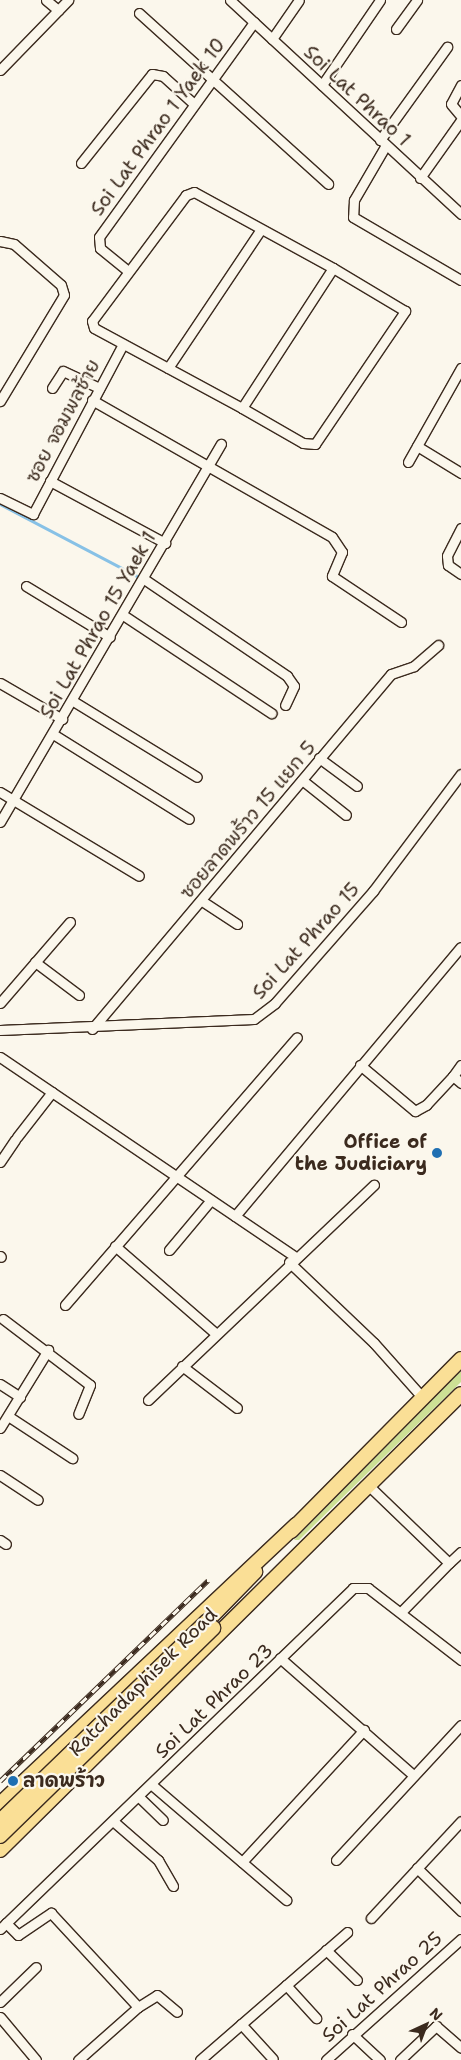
<!DOCTYPE html>
<meta charset="utf-8">
<style>
body{margin:0}
#map{position:relative;width:461px;height:2060px;overflow:hidden;background:#fbf7ec;font-family:"Shantell Sans","Playpen Sans Thai",sans-serif}
div>[style]{position:absolute}
[style*='--x']{left:calc(var(--x)*1px);top:calc(var(--y)*1px);width:calc(var(--w)*1px);rotate:calc(var(--a)*1deg)}
.green>*{inset:0;background:#cde095}
.stream>*{height:2.5px;margin:-1.25px;padding:0 1.25px;transform-origin:1.25px;border-radius:1.25px;background:#87c1e6}
.roads{filter:drop-shadow(1px 0 #3b2a1e) drop-shadow(-1px 0 #3b2a1e) drop-shadow(0 1px #3b2a1e) drop-shadow(0 -1px #3b2a1e)}
.minor>*{height:9px;margin:-4.5px;padding:0 4.5px;transform-origin:4.5px;border-radius:4.5px;background:#fbf7ec}
.primary>*{height:14px;margin:-7px;padding:0 7px;transform-origin:7px;border-radius:7px;background:#fadf96}
.rail>*{height:4.5px;margin-top:-2.25px;transform-origin:0;background:repeating-linear-gradient(90deg,#fbf7ec 0 8px,#3b2a1e 0 16px);box-sizing:border-box;border-block:1px solid #3b2a1e}
.bridges{filter:drop-shadow(1px 0 #3b2a1e) drop-shadow(-1px 0 #3b2a1e) drop-shadow(0 1px #3b2a1e) drop-shadow(0 -1px #3b2a1e)}
.primary-bridge>*{height:14px;margin:-7px;padding:0 7px;transform-origin:7px;border-radius:7px;background:#fadf96}
.dots>*{width:14px;height:14px;translate:-50% -50%;box-sizing:border-box;border:2px solid #fbf7ec;border-radius:50%}
span{translate:-50% -50%;white-space:nowrap;text-align:center;line-height:1.15;-webkit-text-stroke:4.5px #fbf7ec;paint-order:stroke}
.street-label{font-size:19px;color:#3b2a1e}
.poi-label{font-size:19px;color:#3b2a1e;font-weight:700}
.right{translate:-100% -50%;text-align:right}
.left{translate:0 -50%;text-align:left}
.north{position:absolute;left:401px;top:2000px;width:50px;height:50px;-webkit-text-stroke:4px #fbf7ec;paint-order:stroke;rotate:43deg;font-size:14px;font-weight:700;line-height:20px;text-align:center;color:#3b2a1e}
.north::after{content:'';display:block;margin:auto;width:18px;height:22px;background:#3b2a1e;clip-path:polygon(50% 0,100% 100%,50% 72%,0 100%)}
</style>
<div id="map">
<div class="green">
<div style="clip-path:polygon(461px 1371px,461px 1382px,299px 1540px,294px 1540px)"></div>
</div>
<div class="stream">
<div style="--x:0;--y:504;--w:159;--a:27.7"></div>
</div>
<div class="roads">
<div class="minor">
<div style="--x:46;--y:0;--w:16;--a:40"></div>
<div style="--x:230;--y:0;--w:315;--a:42.8"></div>
<div style="--x:139;--y:13;--w:255;--a:42.1"></div>
<div style="--x:396;--y:29;--w:36;--a:-54"></div>
<div style="--x:272;--y:39;--w:47;--a:-55.3"></div>
<div style="--x:0;--y:70;--w:98;--a:-45.8"></div>
<div style="--x:322;--y:85;--w:103;--a:-55.7"></div>
<div style="--x:461;--y:85;--w:21;--a:118"></div>
<div style="--x:451;--y:104;--w:16;--a:50"></div>
<div style="--x:380;--y:140;--w:115;--a:-54.2"></div>
<div style="--x:386;--y:145;--w:64;--a:120.2"></div>
<div style="--x:354;--y:200;--w:17;--a:93"></div>
<div style="--x:353;--y:217;--w:125;--a:30.3"></div>
<div style="--x:81;--y:163;--w:114;--a:-51.4"></div>
<div style="--x:152;--y:74;--w:11;--a:10"></div>
<div style="--x:163;--y:76;--w:42;--a:42.1"></div>
<div style="--x:420;--y:178;--w:71;--a:-54.7"></div>
<div style="--x:0;--y:241;--w:14;--a:12"></div>
<div style="--x:14;--y:244;--w:62;--a:41.1"></div>
<div style="--x:61;--y:285;--w:10;--a:73"></div>
<div style="--x:64;--y:295;--w:124;--a:121.1"></div>
<div style="--x:128;--y:271;--w:36;--a:-141"></div>
<div style="--x:100;--y:248;--w:11;--a:-95"></div>
<div style="--x:99;--y:237;--w:265;--a:-54.2"></div>
<div style="--x:168;--y:368;--w:167;--a:-56.2"></div>
<div style="--x:52;--y:388;--w:20;--a:-57"></div>
<div style="--x:63;--y:371;--w:40;--a:25"></div>
<div style="--x:92;--y:400;--w:276;--a:29.7"></div>
<div style="--x:332;--y:537;--w:18;--a:56"></div>
<div style="--x:342;--y:552;--w:26;--a:113"></div>
<div style="--x:332;--y:576;--w:83;--a:33.7"></div>
<div style="--x:242;--y:408;--w:70;--a:29.8"></div>
<div style="--x:303;--y:443;--w:12;--a:5"></div>
<div style="--x:315;--y:444;--w:161;--a:-55.9"></div>
<div style="--x:405;--y:311;--w:84;--a:-149.2"></div>
<div style="--x:333;--y:268;--w:158;--a:-151.3"></div>
<div style="--x:194;--y:192;--w:9;--a:159"></div>
<div style="--x:186;--y:195;--w:157;--a:126.7"></div>
<div style="--x:92;--y:321;--w:7;--a:74"></div>
<div style="--x:94;--y:328;--w:168;--a:28.4"></div>
<div style="--x:242;--y:408;--w:167;--a:-57"></div>
<div style="--x:417;--y:446;--w:52;--a:31.5"></div>
<div style="--x:408;--y:462;--w:108;--a:-60.6"></div>
<div style="--x:50;--y:481;--w:131;--a:28.3"></div>
<div style="--x:0;--y:498;--w:37;--a:26"></div>
<div style="--x:33;--y:514;--w:192;--a:-62.1"></div>
<div style="--x:461;--y:528;--w:31;--a:117"></div>
<div style="--x:447;--y:556;--w:9;--a:84"></div>
<div style="--x:448;--y:565;--w:16;--a:35"></div>
<div style="--x:144;--y:579;--w:173;--a:34.1"></div>
<div style="--x:287;--y:676;--w:12;--a:55"></div>
<div style="--x:294;--y:686;--w:21;--a:115"></div>
<div style="--x:26;--y:586;--w:98;--a:31.3"></div>
<div style="--x:123;--y:615;--w:178;--a:33.5"></div>
<div style="--x:0;--y:683;--w:72;--a:30.1"></div>
<div style="--x:73;--y:701;--w:145;--a:31.5"></div>
<div style="--x:53;--y:734;--w:160;--a:32"></div>
<div style="--x:319;--y:758;--w:47;--a:36.4"></div>
<div style="--x:302;--y:780;--w:56;--a:38.5"></div>
<div style="--x:0;--y:792;--w:162;--a:31.1"></div>
<div style="--x:0;--y:822;--w:438;--a:-59.7"></div>
<div style="--x:202;--y:901;--w:42;--a:33.3"></div>
<div style="--x:35;--y:962;--w:55;--a:36.9"></div>
<div style="--x:0;--y:1003;--w:107;--a:-49.2"></div>
<div style="--x:92;--y:1029;--w:464;--a:-49.9"></div>
<div style="--x:391;--y:674;--w:24;--a:-19"></div>
<div style="--x:414;--y:666;--w:32;--a:-41"></div>
<div style="--x:0;--y:1030;--w:254;--a:-2.5"></div>
<div style="--x:254;--y:1019;--w:26;--a:-37"></div>
<div style="--x:275;--y:1003;--w:149;--a:-48.8"></div>
<div style="--x:373;--y:891;--w:146;--a:-53.1"></div>
<div style="--x:0;--y:1057;--w:356;--a:34.1"></div>
<div style="--x:360;--y:1065;--w:72;--a:39.9"></div>
<div style="--x:415;--y:1111;--w:13;--a:-29"></div>
<div style="--x:426;--y:1105;--w:40;--a:-47"></div>
<div style="--x:461;--y:1065;--w:14;--a:126"></div>
<div style="--x:453;--y:1076;--w:11;--a:41"></div>
<div style="--x:17;--y:1137;--w:57;--a:-52.1"></div>
<div style="--x:0;--y:1162;--w:27;--a:-56"></div>
<div style="--x:235;--y:1216;--w:351;--a:-50"></div>
<div style="--x:115;--y:1246;--w:133;--a:41"></div>
<div style="--x:169;--y:1250;--w:65;--a:-50"></div>
<div style="--x:0;--y:1256;--w:1;--a:45"></div>
<div style="--x:289;--y:1262;--w:117;--a:43.6"></div>
<div style="--x:374;--y:1343;--w:72;--a:48.4"></div>
<div style="--x:65;--y:1305;--w:354;--a:-49.1"></div>
<div style="--x:3;--y:1319;--w:109;--a:37.2"></div>
<div style="--x:90;--y:1385;--w:31;--a:112"></div>
<div style="--x:182;--y:1366;--w:69;--a:37.4"></div>
<div style="--x:0;--y:1384;--w:24;--a:33"></div>
<div style="--x:148;--y:1400;--w:312;--a:-43.6"></div>
<div style="--x:8;--y:1416;--w:77;--a:33.3"></div>
<div style="--x:0;--y:1428;--w:92;--a:-58.4"></div>
<div style="--x:0;--y:1475;--w:45;--a:33.3"></div>
<div style="--x:368;--y:1485;--w:112;--a:43.9"></div>
<div style="--x:449;--y:1563;--w:16;--a:-43"></div>
<div style="--x:0;--y:1540;--w:7;--a:34"></div>
<div style="--x:401;--y:1612;--w:69;--a:-45.6"></div>
<div style="--x:280;--y:1658;--w:177;--a:41.3"></div>
<div style="--x:152;--y:1785;--w:177;--a:40.6"></div>
<div style="--x:139;--y:1797;--w:33;--a:44"></div>
<div style="--x:113;--y:1821;--w:60;--a:40.9"></div>
<div style="--x:158;--y:1860;--w:30;--a:60"></div>
<div style="--x:336;--y:1860;--w:184;--a:-47.2"></div>
<div style="--x:242;--y:1862;--w:180;--a:-47.3"></div>
<div style="--x:417;--y:1868;--w:62;--a:44.3"></div>
<div style="--x:371;--y:1918;--w:132;--a:-47.1"></div>
<div style="--x:6;--y:1923;--w:17;--a:45"></div>
<div style="--x:18;--y:1935;--w:40;--a:-34"></div>
<div style="--x:51;--y:1913;--w:128;--a:47.2"></div>
<div style="--x:138;--y:2007;--w:80;--a:138.5"></div>
<div style="--x:0;--y:1929;--w:491;--a:-44"></div>
<div style="--x:353;--y:1588;--w:15;--a:0"></div>
<div style="--x:368;--y:1588;--w:118;--a:37.7"></div>
<div style="--x:326;--y:1950;--w:43;--a:44.1"></div>
<div style="--x:286;--y:1985;--w:45;--a:47.7"></div>
<div style="--x:0;--y:2002;--w:50;--a:-44.2"></div>
<div style="--x:138;--y:2007;--w:22;--a:-32"></div>
<div style="--x:157;--y:1995;--w:26;--a:40"></div>
<div style="--x:0;--y:2017;--w:56;--a:50.1"></div>
<div style="--x:241;--y:2024;--w:47;--a:47.6"></div>
<div style="--x:352;--y:2034;--w:38;--a:43"></div>
<div style="--x:200;--y:2060;--w:195;--a:-41"></div>
<div style="--x:326;--y:2060;--w:181;--a:-41.9"></div>
<div style="--x:400;--y:2060;--w:50;--a:-43.4"></div>
<div style="--x:436;--y:2026;--w:33;--a:41"></div>
</div>
<div class="primary">
<div style="--x:291;--y:1531;--w:242;--a:-45.3"></div>
<div style="--x:207;--y:1621;--w:69;--a:-45.6"></div>
<div style="--x:0;--y:1804;--w:407;--a:-43.3"></div>
<div style="--x:0;--y:1850;--w:648;--a:-44.69"></div>
</div>
</div>
<div class="rail">
<div style="--x:0;--y:1781;--w:289;--a:-44"></div>
</div>
<div class="bridges">
<div class="primary-bridge">
<div style="--x:0;--y:1821;--w:288;--a:-44"></div>
<div style="--x:0;--y:1836;--w:298;--a:-44.3"></div>
</div>
</div>
<div class="dots">
<div style="left:437px;top:1153px;background:#1f6fb2"></div>
<div style="left:13px;top:1781px;background:#1f6fb2"></div>
</div>
<div class="street-label">
<span style="left:357px;top:96px;rotate:43deg">Soi Lat Phrao 1</span>
<span style="left:158px;top:127px;rotate:-54deg">Soi Lat Phrao 1 Yaek 10</span>
<span style="left:63px;top:421px;rotate:-62deg">ซอย จอมพลซ้าย</span>
<span style="left:98px;top:625px;rotate:-60deg">Soi Lat Phrao 15 Yaek 1</span>
<span style="left:248px;top:820px;rotate:-50deg">ซอยลาดพร้าว 15 แยก 5</span>
<span style="left:306px;top:941px;rotate:-48deg">Soi Lat Phrao 15</span>
<span style="left:143px;top:1682px;rotate:-45deg">Ratchadaphisek Road</span>
<span style="left:214px;top:1701px;rotate:-44deg">Soi Lat Phrao 23</span>
<span style="left:382px;top:1987px;rotate:-42deg">Soi Lat Phrao 25</span>
</div>
<div class="poi-label">
<span class="right" style="left:427px;top:1153px">Office of<br>the Judiciary</span>
<span class="left" style="left:23px;top:1781px">ลาดพร้าว</span>
</div>
<div class="north">N</div>
</div>
